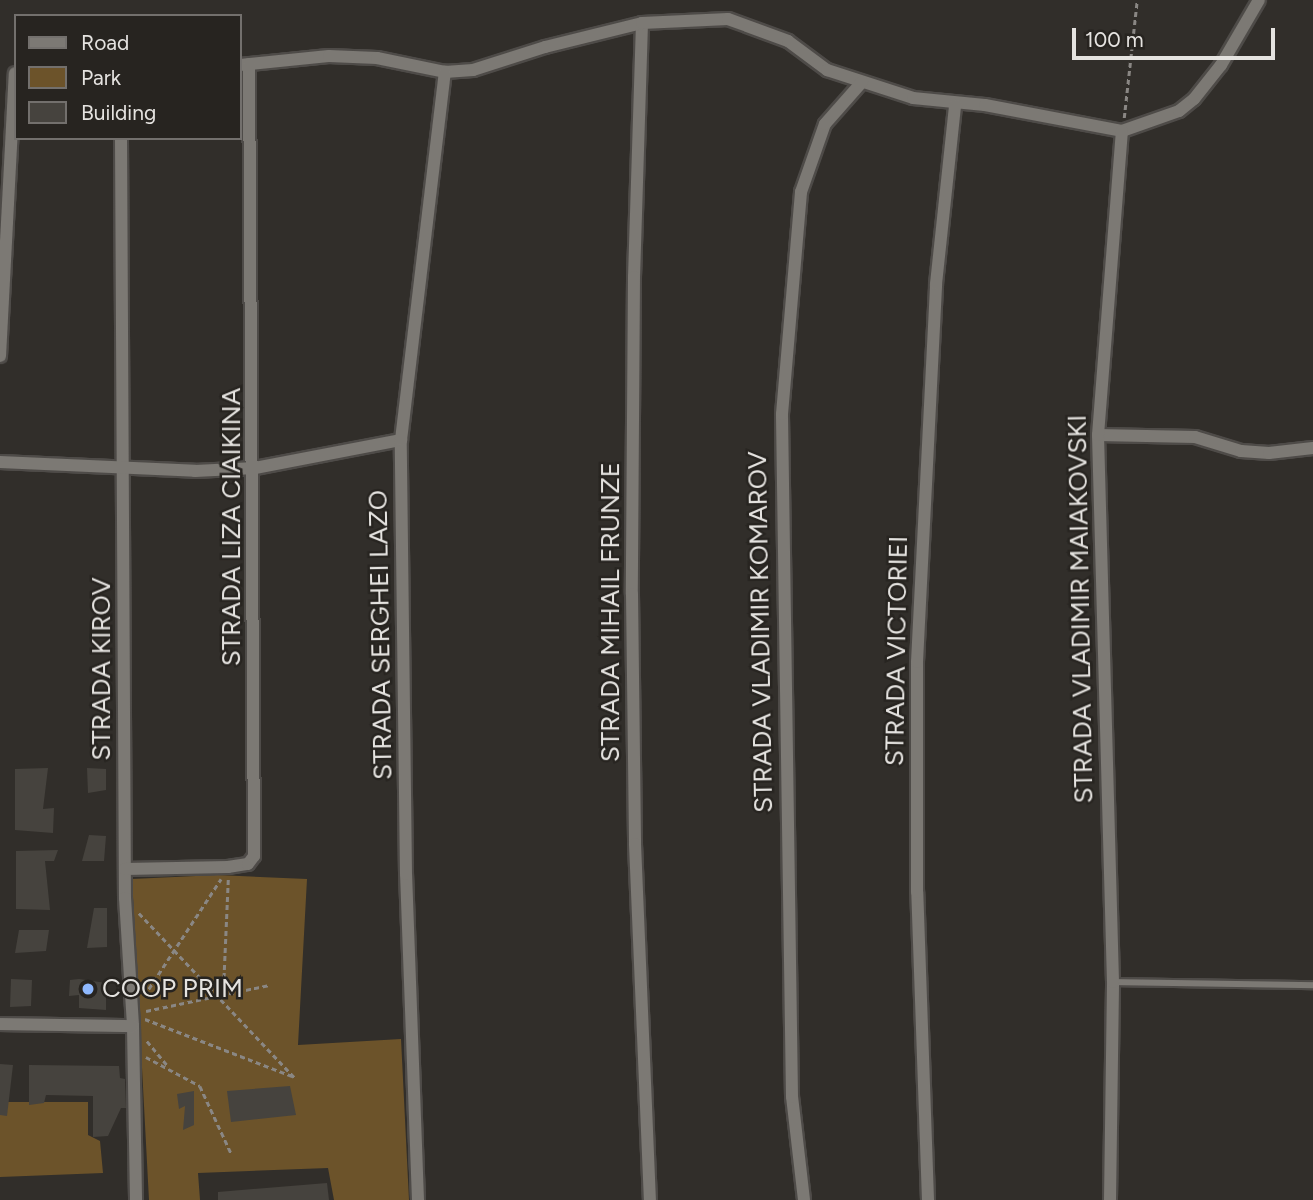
<!DOCTYPE html>
<style>
body{margin:0}
#map{position:relative;width:1313px;height:1200px;overflow:hidden;background:#312e2a;font-family:Figtree,sans-serif}
div>[style]{position:absolute}
[style*='--x']{left:calc(var(--x)*1px);top:calc(var(--y)*1px);width:calc(var(--w)*1px);rotate:calc(var(--a)*1deg)}
.green>*{inset:0;background:#6c532a}
.building>*{inset:0;background:#46433e}
.path>*{height:2.5px;margin-top:-1.25px;transform-origin:0;background:repeating-linear-gradient(90deg,#8a8784 0 5px,transparent 0 8.5px)}
.roads{filter:drop-shadow(2px 0 #4e4b48) drop-shadow(-2px 0 #4e4b48) drop-shadow(0 2px #4e4b48) drop-shadow(0 -2px #4e4b48)}
.lane>*{height:6px;margin:-3px;padding:0 3px;transform-origin:3px;border-radius:3px;background:#7c7974}
.street>*{height:12px;margin:-6px;padding:0 6px;transform-origin:6px;border-radius:6px;background:#7c7974}
.dots>*{width:19px;height:19px;translate:-50% -50%;box-sizing:border-box;border:4px solid #272420;border-radius:50%}
span{translate:-50% -50%;white-space:nowrap;text-align:center;line-height:1.15;-webkit-text-stroke:5px #272420;paint-order:stroke}
.street-label{font-size:26px;color:#e5e3e0}
.poi-label{font-size:26px;color:#e5e3e0}
.left{translate:0 -50%;text-align:left}
.legend{position:absolute;left:14px;top:14px;width:228px;height:126px;box-sizing:border-box;background:#272420;border:2px solid #73706d;margin:0;padding:9px 12px;list-style:none;font-size:21px;color:#e5e3e0}
.legend li{display:flex;align-items:center;gap:14px;height:35px}
.legend b{width:35px;border:2px solid #73706d}
.scale{position:absolute;left:1072px;top:28px;width:203px;height:32px;box-sizing:border-box;border:4px solid #e5e3e0;border-top:0;padding-left:9px;font-size:21px;line-height:24px;white-space:nowrap;color:#e5e3e0;-webkit-text-stroke:5px #272420;paint-order:stroke}
</style>
<div id="map">
<div class="green">
<div style="clip-path:polygon(217px 875px,307px 879px,298px 1045px,401px 1039px,409px 1200px,334px 1200px,328px 1168px,198px 1173px,200px 1200px,149px 1200px,132px 879px)"></div>
<div style="clip-path:polygon(0 1102px,88px 1102px,88px 1135px,100px 1141px,103px 1173px,0 1177px)"></div>
</div>
<div class="building">
<div style="clip-path:polygon(48px 768px,43px 809px,54px 808px,53px 833px,15px 830px,15px 769px)"></div>
<div style="clip-path:polygon(87px 768px,106px 769px,106px 790px,88px 793px)"></div>
<div style="clip-path:polygon(89px 835px,106px 836px,104px 861px,82px 861px)"></div>
<div style="clip-path:polygon(58px 850px,54px 861px,45px 861px,50px 910px,16px 909px,16px 851px)"></div>
<div style="clip-path:polygon(94px 908px,107px 908px,107px 947px,87px 948px)"></div>
<div style="clip-path:polygon(19px 930px,49px 930px,46px 951px,15px 953px)"></div>
<div style="clip-path:polygon(11px 979px,32px 980px,31px 1006px,10px 1007px)"></div>
<div style="clip-path:polygon(79px 979px,106px 983px,106px 1010px,79px 1008px,79px 995px,69px 996px,70px 980px)"></div>
<div style="clip-path:polygon(0 1064px,13px 1065px,7px 1116px,0 1115px)"></div>
<div style="clip-path:polygon(29px 1065px,119px 1066px,120px 1078px,125px 1079px,126px 1108px,121px 1108px,108px 1136px,93px 1137px,93px 1096px,46px 1095px,44px 1103px,29px 1105px)"></div>
<div style="clip-path:polygon(290px 1086px,296px 1115px,231px 1122px,227px 1091px)"></div>
<div style="clip-path:polygon(194px 1091px,194px 1125px,183px 1130px,185px 1106px,179px 1109px,177px 1094px)"></div>
<div style="clip-path:polygon(327px 1183px,329px 1200px,218px 1200px,218px 1192px)"></div>
</div>
<div class="path">
<div style="--x:1124;--y:118;--w:119;--a:-83.7"></div>
<div style="--x:139;--y:913;--w:226;--a:46.6"></div>
<div style="--x:223;--y:995;--w:116;--a:-87.5"></div>
<div style="--x:144;--y:996;--w:140;--a:-56.7"></div>
<div style="--x:146;--y:1011;--w:126;--a:-11.9"></div>
<div style="--x:145;--y:1019;--w:158;--a:21.2"></div>
<div style="--x:147;--y:1041;--w:33;--a:50"></div>
<div style="--x:146;--y:1057;--w:61;--a:28.2"></div>
<div style="--x:200;--y:1086;--w:76;--a:65.1"></div>
</div>
<div class="roads">
<div class="lane">
<div style="--x:1113;--y:982;--w:200;--a:0.9"></div>
</div>
<div class="street">
<div style="--x:642;--y:23;--w:254;--a:91.8"></div>
<div style="--x:634;--y:277;--w:317;--a:90.4"></div>
<div style="--x:632;--y:594;--w:250;--a:89.3"></div>
<div style="--x:635;--y:844;--w:356;--a:87.6"></div>
<div style="--x:240;--y:65;--w:89;--a:-5.8"></div>
<div style="--x:329;--y:56;--w:48;--a:2.4"></div>
<div style="--x:377;--y:58;--w:69;--a:11.6"></div>
<div style="--x:445;--y:72;--w:28;--a:-4"></div>
<div style="--x:473;--y:70;--w:76;--a:-17.7"></div>
<div style="--x:545;--y:47;--w:100;--a:-13.9"></div>
<div style="--x:642;--y:23;--w:86;--a:-2.7"></div>
<div style="--x:728;--y:19;--w:64;--a:20.1"></div>
<div style="--x:788;--y:41;--w:49;--a:36.6"></div>
<div style="--x:827;--y:70;--w:90;--a:18"></div>
<div style="--x:913;--y:98;--w:72;--a:5.6"></div>
<div style="--x:985;--y:105;--w:139;--a:10.7"></div>
<div style="--x:1122;--y:131;--w:60;--a:-19.3"></div>
<div style="--x:1179;--y:111;--w:19;--a:-39"></div>
<div style="--x:1194;--y:99;--w:43;--a:-51.5"></div>
<div style="--x:1221;--y:65;--w:75;--a:-59.7"></div>
<div style="--x:121;--y:138;--w:760;--a:89.7"></div>
<div style="--x:125;--y:898;--w:128;--a:86.4"></div>
<div style="--x:133;--y:1026;--w:174;--a:89"></div>
<div style="--x:0;--y:356;--w:283;--a:-87"></div>
<div style="--x:1098;--y:435;--w:97;--a:1.2"></div>
<div style="--x:1195;--y:437;--w:48;--a:16.9"></div>
<div style="--x:1241;--y:451;--w:28;--a:4"></div>
<div style="--x:1269;--y:453;--w:44;--a:-6.5"></div>
<div style="--x:0;--y:462;--w:195;--a:2.6"></div>
<div style="--x:195;--y:471;--w:60;--a:-2.9"></div>
<div style="--x:255;--y:468;--w:149;--a:-10.9"></div>
<div style="--x:125;--y:869;--w:103;--a:-1.1"></div>
<div style="--x:228;--y:867;--w:20;--a:-9"></div>
<div style="--x:248;--y:864;--w:10;--a:-53"></div>
<div style="--x:254;--y:856;--w:792;--a:-90.36"></div>
<div style="--x:0;--y:1024;--w:133;--a:0.9"></div>
<div style="--x:418;--y:1200;--w:326;--a:-92.1"></div>
<div style="--x:406;--y:874;--w:434;--a:-90.7"></div>
<div style="--x:401;--y:440;--w:371;--a:-83.2"></div>
<div style="--x:804;--y:1200;--w:104;--a:-96.6"></div>
<div style="--x:792;--y:1097;--w:683;--a:-90.84"></div>
<div style="--x:782;--y:414;--w:223;--a:-85.1"></div>
<div style="--x:801;--y:192;--w:72;--a:-70.6"></div>
<div style="--x:825;--y:124;--w:56;--a:-48.6"></div>
<div style="--x:928;--y:1200;--w:308;--a:-92"></div>
<div style="--x:917;--y:892;--w:230;--a:-90"></div>
<div style="--x:917;--y:662;--w:378;--a:-87.1"></div>
<div style="--x:936;--y:284;--w:180;--a:-83.9"></div>
<div style="--x:1110;--y:1200;--w:218;--a:-89.2"></div>
<div style="--x:1113;--y:982;--w:547;--a:-91.57"></div>
<div style="--x:1098;--y:435;--w:305;--a:-85.5"></div>
</div>
</div>
<div class="dots">
<div style="left:88px;top:989px;background:#8fb8fd"></div>
</div>
<div class="street-label">
<span style="left:232px;top:527px;rotate:-90deg">STRADA LIZA CIAIKINA</span>
<span style="left:1081px;top:609px;rotate:-91deg">STRADA VLADIMIR MAIAKOVSKI</span>
<span style="left:611px;top:612px;rotate:-90deg">STRADA MIHAIL FRUNZE</span>
<span style="left:761px;top:632px;rotate:-91deg">STRADA VLADIMIR KOMAROV</span>
<span style="left:381px;top:635px;rotate:-91deg">STRADA SERGHEI LAZO</span>
<span style="left:897px;top:651px;rotate:-89deg">STRADA VICTORIEI</span>
<span style="left:102px;top:669px;rotate:-90deg">STRADA KIROV</span>
</div>
<div class="poi-label">
<span class="left" style="left:102px;top:989px">COOP PRIM</span>
</div>
<ul class="legend">
<li><b style="height:9px;background:#7c7974"></b>Road</li>
<li><b style="height:19px;background:#6c532a"></b>Park</li>
<li><b style="height:19px;background:#46433e"></b>Building</li>
</ul>
<div class="scale">100 m</div>
</div>
